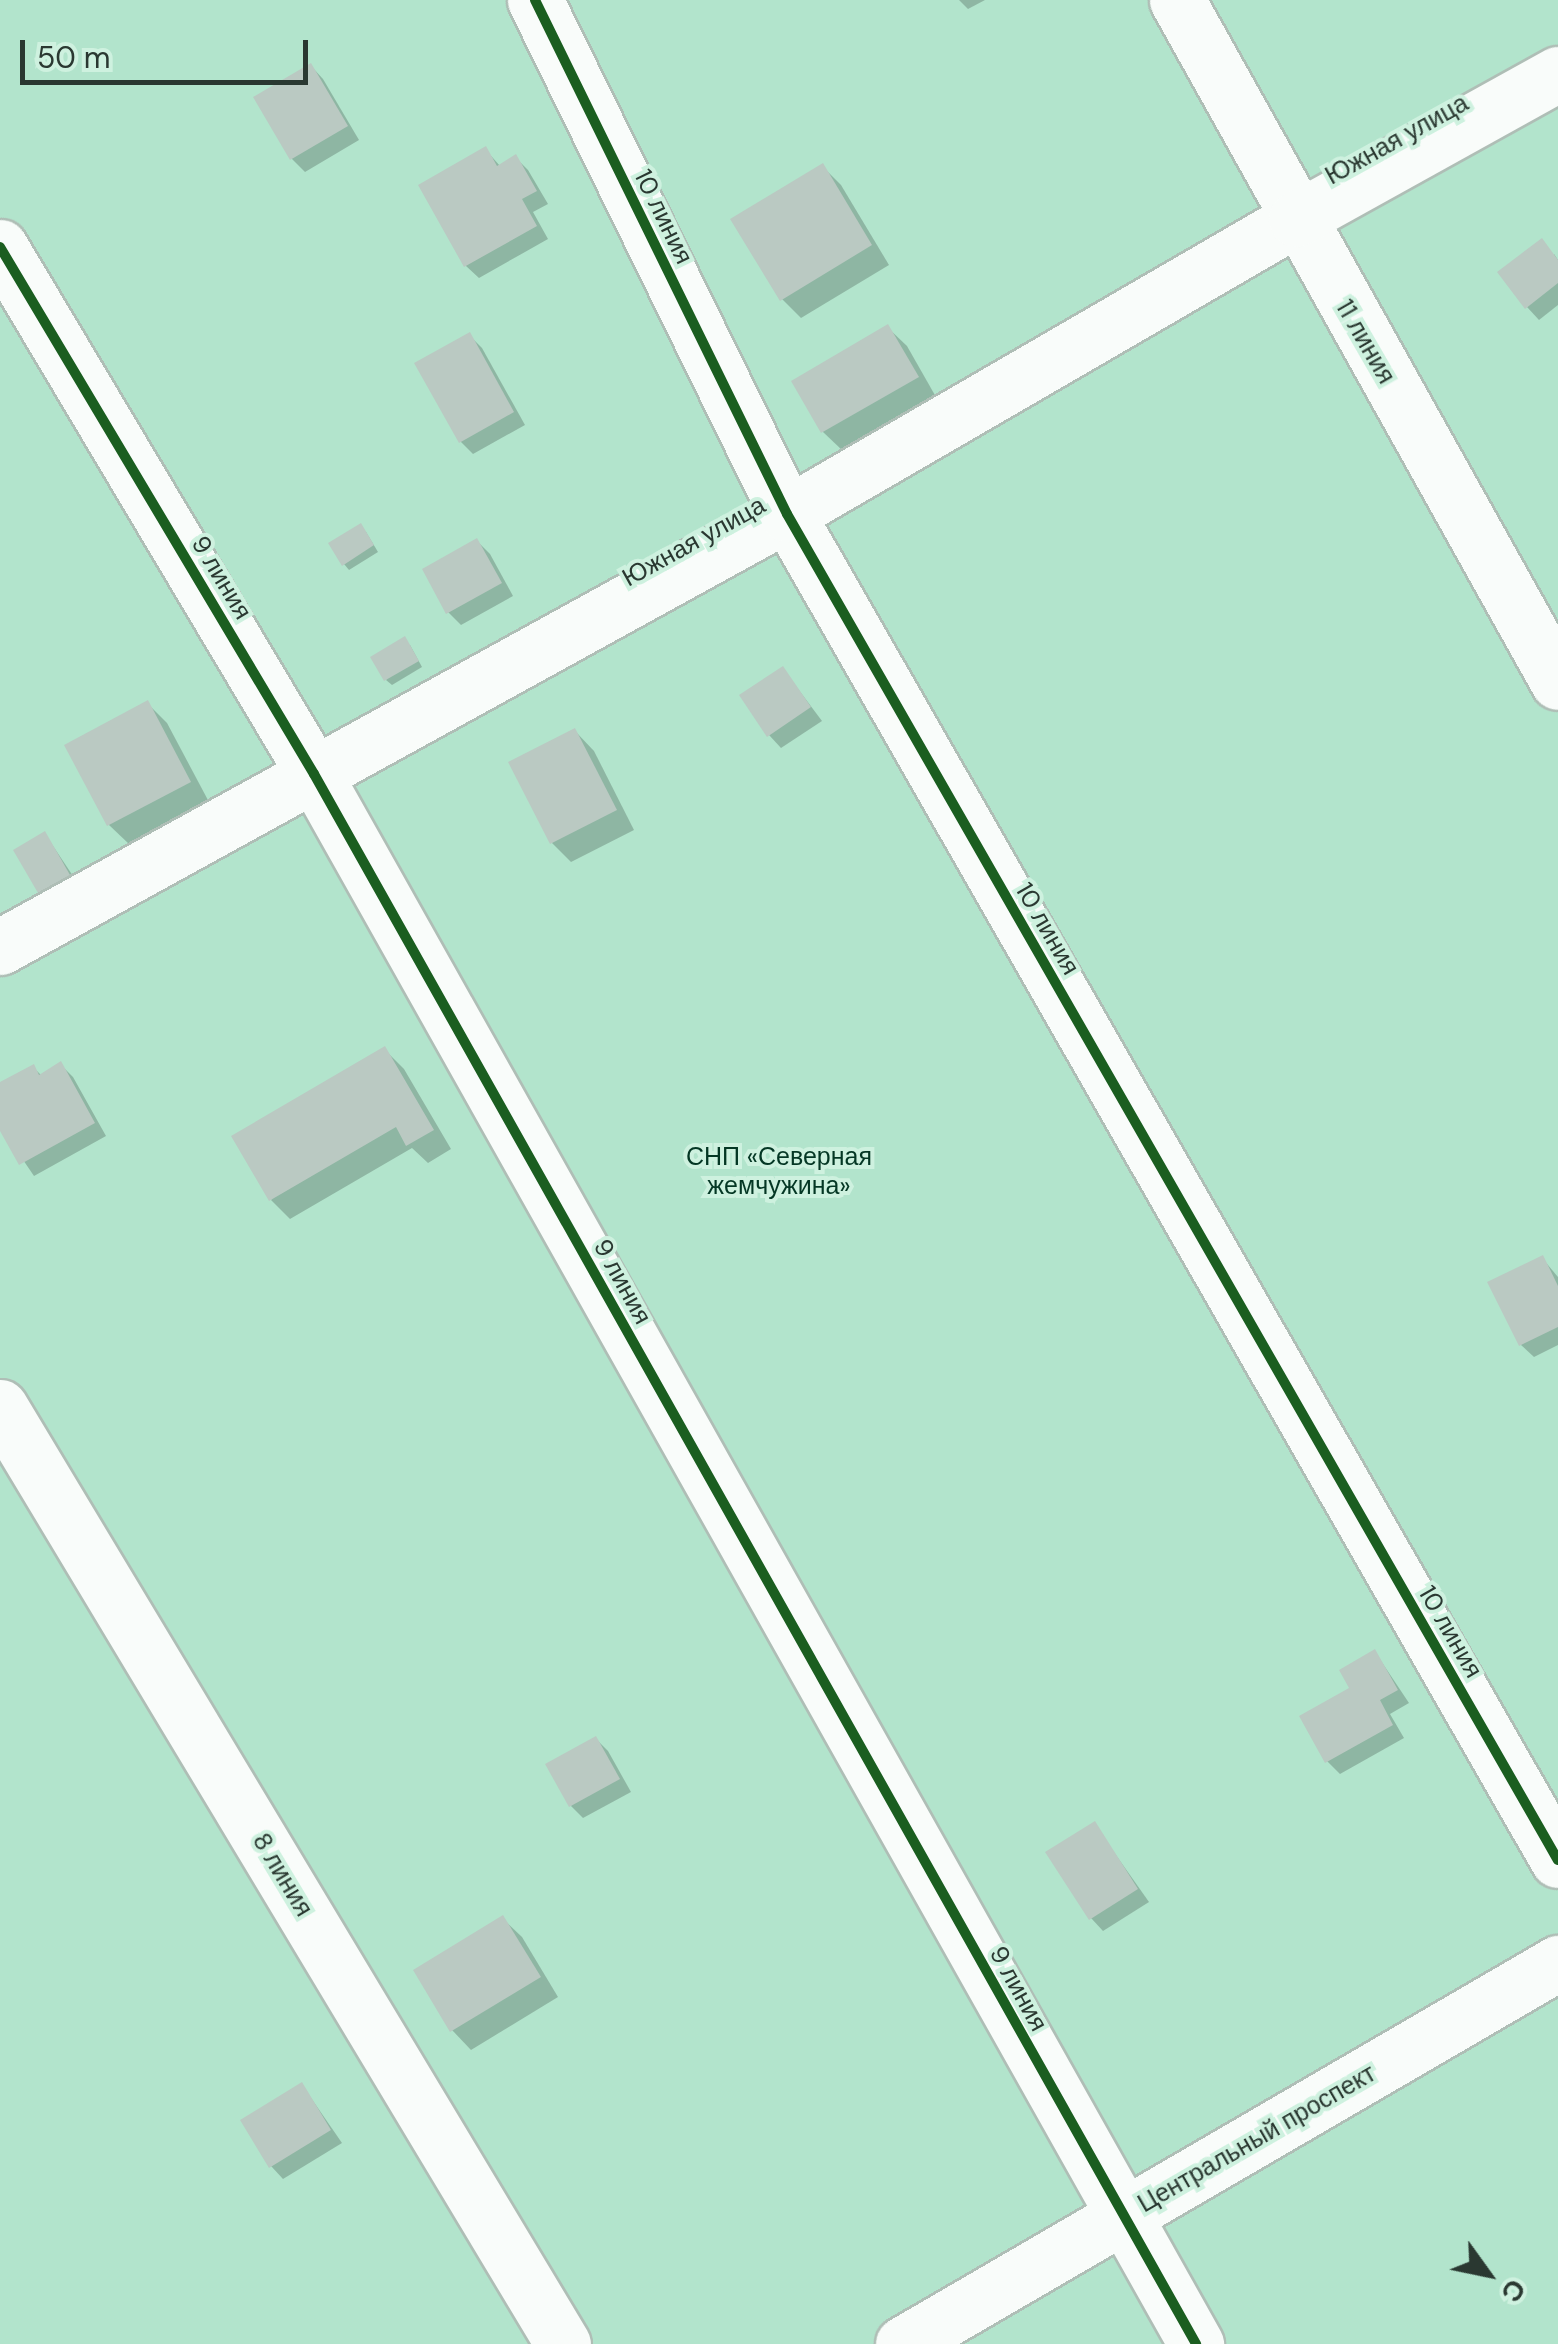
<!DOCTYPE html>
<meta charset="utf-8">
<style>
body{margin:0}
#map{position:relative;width:1558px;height:2344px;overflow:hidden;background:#d6e9df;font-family:"DM Sans",sans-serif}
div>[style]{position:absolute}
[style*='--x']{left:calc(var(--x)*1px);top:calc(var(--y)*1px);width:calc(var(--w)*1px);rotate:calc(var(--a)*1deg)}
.green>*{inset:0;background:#b2e4cc}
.shadow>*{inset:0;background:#0003}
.building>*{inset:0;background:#bac9c2}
.roads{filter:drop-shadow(2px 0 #afbeb6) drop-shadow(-2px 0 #afbeb6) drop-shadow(0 2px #afbeb6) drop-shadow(0 -2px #afbeb6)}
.minor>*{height:55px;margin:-27.5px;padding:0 27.5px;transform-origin:27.5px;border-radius:27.5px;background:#f9fcfa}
.cycleway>*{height:10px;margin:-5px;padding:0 5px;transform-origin:5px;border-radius:5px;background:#1b5e20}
span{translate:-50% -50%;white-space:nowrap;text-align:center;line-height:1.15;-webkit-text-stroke:8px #cef1df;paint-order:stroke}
.street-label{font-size:25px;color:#2a3831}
.park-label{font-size:25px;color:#043724}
.north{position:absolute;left:1438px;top:2224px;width:100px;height:100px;-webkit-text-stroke:8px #cef1df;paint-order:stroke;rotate:123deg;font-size:28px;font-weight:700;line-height:40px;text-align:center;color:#2a3831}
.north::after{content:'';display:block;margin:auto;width:35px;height:45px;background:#2a3831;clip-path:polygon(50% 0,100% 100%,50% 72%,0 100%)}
.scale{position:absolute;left:20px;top:40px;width:288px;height:45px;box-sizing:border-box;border:5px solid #2a3831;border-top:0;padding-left:12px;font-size:30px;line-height:35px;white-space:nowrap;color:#2a3831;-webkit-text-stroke:8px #cef1df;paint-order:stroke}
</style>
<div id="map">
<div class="green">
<div style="clip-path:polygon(0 0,1558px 0,1558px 2344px,0 2344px)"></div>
</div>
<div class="shadow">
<div style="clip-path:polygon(959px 0,985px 0,968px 9px)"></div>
<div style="clip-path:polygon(311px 66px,323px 79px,359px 140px,305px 172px,292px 159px,256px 98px)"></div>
<div style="clip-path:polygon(485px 149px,500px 166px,516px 158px,528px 170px,548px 204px,533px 212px,548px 239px,479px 278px,466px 266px,421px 186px)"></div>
<div style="clip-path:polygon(822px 166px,841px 185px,889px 265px,801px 318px,782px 299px)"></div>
<div style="clip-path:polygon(1554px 254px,1558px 260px,1558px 305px,1539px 320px,1527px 307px)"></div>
<div style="clip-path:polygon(887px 327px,907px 346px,936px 397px,843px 451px,823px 432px,794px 382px)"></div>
<div style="clip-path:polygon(470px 336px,482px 348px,525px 425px,473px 454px,461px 442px)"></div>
<div style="clip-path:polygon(366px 532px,378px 552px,349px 570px,344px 564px)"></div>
<div style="clip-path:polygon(477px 541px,490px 554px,513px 596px,461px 625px,448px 612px)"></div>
<div style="clip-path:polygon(410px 645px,422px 667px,392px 685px,386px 680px)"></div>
<div style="clip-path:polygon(783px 669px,822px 721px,781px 748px,769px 735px)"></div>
<div style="clip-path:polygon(148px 704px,167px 723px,209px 802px,129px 844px,109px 825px,68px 746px)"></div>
<div style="clip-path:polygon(575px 731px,594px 751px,634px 830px,571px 862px,552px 843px)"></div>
<div style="clip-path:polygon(45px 834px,81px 888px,52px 905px,40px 892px)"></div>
<div style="clip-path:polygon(385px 1050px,404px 1069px,451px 1149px,428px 1163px,412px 1148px,290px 1219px,271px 1200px)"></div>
<div style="clip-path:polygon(60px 1064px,73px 1077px,106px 1136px,34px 1176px,0 1126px,0 1085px,33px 1067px,42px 1076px)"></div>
<div style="clip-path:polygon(1542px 1258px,1558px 1277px,1558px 1345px,1534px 1357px,1521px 1345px)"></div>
<div style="clip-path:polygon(1375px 1652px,1409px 1703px,1390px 1714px,1404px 1738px,1340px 1774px,1327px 1761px,1353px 1689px)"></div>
<div style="clip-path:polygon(596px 1739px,608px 1751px,631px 1792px,583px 1818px,571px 1806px)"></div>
<div style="clip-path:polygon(1094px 1824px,1149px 1902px,1103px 1931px,1091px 1918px)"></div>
<div style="clip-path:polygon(502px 1918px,522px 1937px,558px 1997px,471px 2050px,452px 2030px)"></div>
<div style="clip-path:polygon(302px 2085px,342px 2143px,283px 2179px,271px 2166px)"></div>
</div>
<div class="building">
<div style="clip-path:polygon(311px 63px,348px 126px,290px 160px,253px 97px)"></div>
<div style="clip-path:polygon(486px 146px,497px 166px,516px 154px,537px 191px,522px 199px,537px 226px,464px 267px,418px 185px)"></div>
<div style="clip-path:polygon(823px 163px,872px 245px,780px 301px,730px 219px)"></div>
<div style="clip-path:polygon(1542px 238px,1558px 260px,1558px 283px,1525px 309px,1497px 272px)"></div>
<div style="clip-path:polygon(888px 324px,919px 377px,821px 433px,791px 381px)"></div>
<div style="clip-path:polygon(470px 332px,514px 412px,459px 443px,414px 363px)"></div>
<div style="clip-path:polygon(361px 523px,374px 545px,342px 566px,328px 543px)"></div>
<div style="clip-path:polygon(477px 538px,502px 583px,446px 614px,422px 569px)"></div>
<div style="clip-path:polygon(405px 636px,419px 661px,384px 681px,370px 657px)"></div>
<div style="clip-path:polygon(783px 666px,811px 707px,767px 737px,739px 695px)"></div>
<div style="clip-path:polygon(148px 700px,191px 782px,107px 826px,64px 745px)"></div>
<div style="clip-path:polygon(575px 728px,617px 810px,550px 844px,508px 762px)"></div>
<div style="clip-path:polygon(45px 831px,70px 875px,38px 893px,13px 850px)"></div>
<div style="clip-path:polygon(385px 1046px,434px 1130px,406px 1146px,396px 1127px,269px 1201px,231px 1136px)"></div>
<div style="clip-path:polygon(61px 1061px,95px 1123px,19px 1165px,0 1131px,0 1082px,34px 1064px,39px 1075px)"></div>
<div style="clip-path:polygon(1543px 1255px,1558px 1286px,1558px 1327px,1519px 1346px,1487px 1282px)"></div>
<div style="clip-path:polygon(1375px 1649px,1398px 1690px,1380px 1700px,1393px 1725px,1325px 1763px,1299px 1716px,1349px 1688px,1339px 1670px)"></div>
<div style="clip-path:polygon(596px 1736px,620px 1779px,569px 1807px,545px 1764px)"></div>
<div style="clip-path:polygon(1095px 1821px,1138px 1889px,1089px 1920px,1045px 1852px)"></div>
<div style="clip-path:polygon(503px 1915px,541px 1977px,450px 2032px,413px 1970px)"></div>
<div style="clip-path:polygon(302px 2082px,331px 2130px,269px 2168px,240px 2120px)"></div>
</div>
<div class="roads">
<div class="minor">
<div style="--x:535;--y:0;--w:572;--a:63.88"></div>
<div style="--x:787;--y:514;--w:1551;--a:60.2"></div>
<div style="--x:1177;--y:0;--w:781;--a:60.81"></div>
<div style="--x:0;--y:247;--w:613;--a:59.21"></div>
<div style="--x:314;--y:774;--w:1801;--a:60.67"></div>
<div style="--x:0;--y:947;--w:898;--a:-28.82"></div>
<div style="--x:787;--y:514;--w:588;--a:-30.1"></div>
<div style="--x:1296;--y:219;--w:299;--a:-29"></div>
<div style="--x:0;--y:1407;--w:1093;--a:59"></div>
<div style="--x:903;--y:2344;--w:758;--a:-30.19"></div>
</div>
</div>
<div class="cycleway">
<div style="--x:535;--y:0;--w:572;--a:63.88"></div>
<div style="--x:787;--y:514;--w:1551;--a:60.2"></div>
<div style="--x:0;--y:247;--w:613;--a:59.21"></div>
<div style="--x:314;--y:774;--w:1801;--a:60.67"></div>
</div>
<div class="street-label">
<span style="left:1397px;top:140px;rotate:-29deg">Южная улица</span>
<span style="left:663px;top:217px;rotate:64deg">10 линия</span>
<span style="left:1365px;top:342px;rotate:60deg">11 линия</span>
<span style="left:694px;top:542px;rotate:-29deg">Южная улица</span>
<span style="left:221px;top:578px;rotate:59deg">9 линия</span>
<span style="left:1047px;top:929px;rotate:60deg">10 линия</span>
<span style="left:622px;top:1282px;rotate:61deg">9 линия</span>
<span style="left:1450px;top:1632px;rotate:60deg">10 линия</span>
<span style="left:282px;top:1875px;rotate:59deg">8 линия</span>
<span style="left:1018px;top:1989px;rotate:61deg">9 линия</span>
<span style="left:1257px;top:2139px;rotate:-30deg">Центральный проспект</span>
</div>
<div class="park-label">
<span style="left:779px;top:1172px">СНП «Северная<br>жемчужина»</span>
</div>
<div class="north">С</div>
<div class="scale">50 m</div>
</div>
